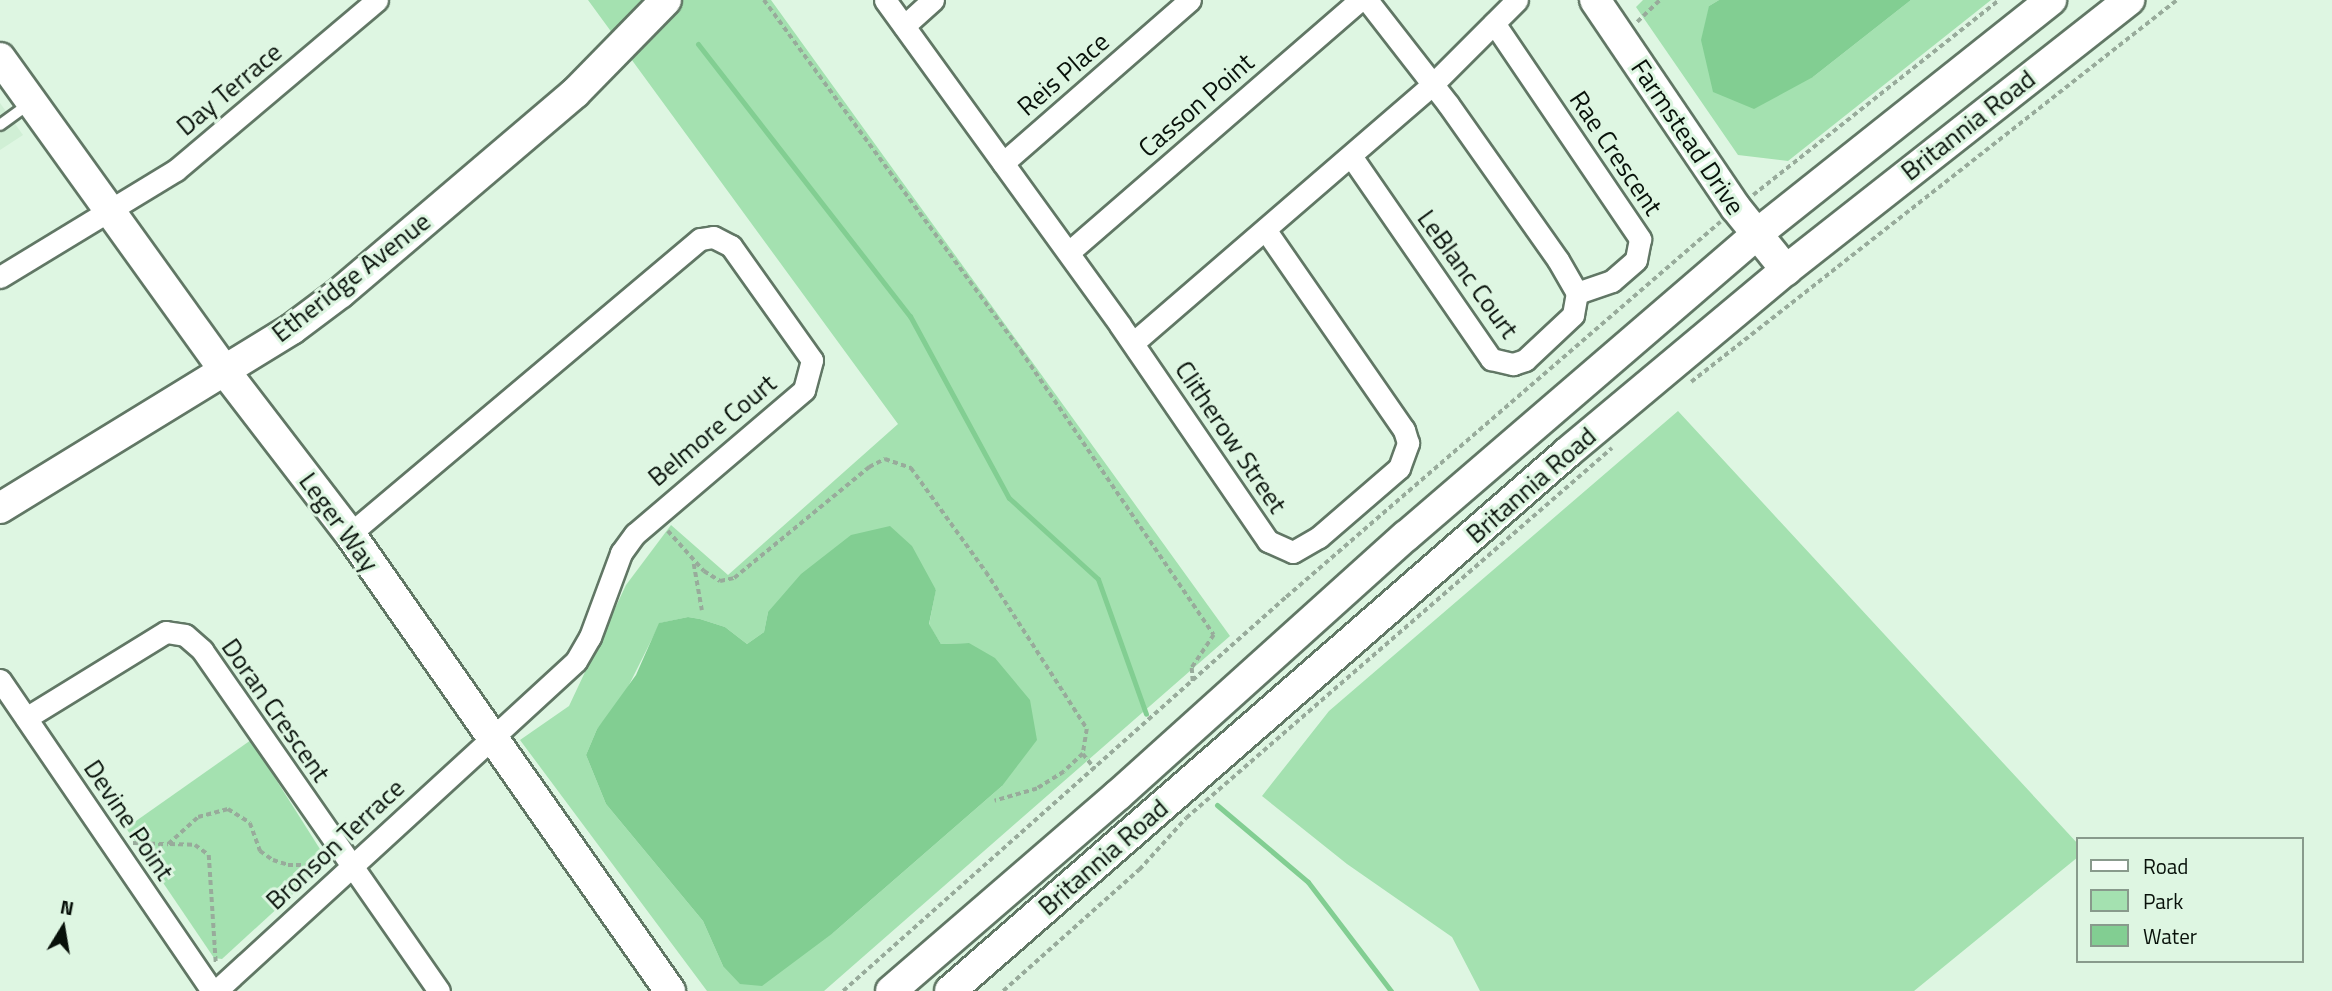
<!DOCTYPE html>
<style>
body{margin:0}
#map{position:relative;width:2332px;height:991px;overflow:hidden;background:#def6e2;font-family:"Titillium Web",sans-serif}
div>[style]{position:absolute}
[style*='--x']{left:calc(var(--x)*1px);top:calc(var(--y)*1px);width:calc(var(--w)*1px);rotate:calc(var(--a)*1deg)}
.built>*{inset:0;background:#d0efd5}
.green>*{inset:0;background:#a4e1b0}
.water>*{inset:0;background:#82ce92}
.stream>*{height:5px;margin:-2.5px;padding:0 2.5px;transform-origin:2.5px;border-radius:2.5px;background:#82ce92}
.path>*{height:3.5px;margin-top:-1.75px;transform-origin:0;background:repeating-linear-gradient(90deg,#98ab9b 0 5px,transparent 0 8.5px)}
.roads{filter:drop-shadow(2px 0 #617765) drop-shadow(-2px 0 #617765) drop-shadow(0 2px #617765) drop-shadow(0 -2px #617765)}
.lane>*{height:10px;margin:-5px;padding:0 5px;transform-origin:5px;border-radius:5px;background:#fff}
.street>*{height:21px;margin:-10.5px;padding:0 10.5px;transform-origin:10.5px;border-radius:10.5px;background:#fff}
.secondary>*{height:30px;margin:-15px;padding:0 15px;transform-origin:15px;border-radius:15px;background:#fff}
span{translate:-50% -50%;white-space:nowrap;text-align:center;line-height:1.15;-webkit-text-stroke:6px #def6e2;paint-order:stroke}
.street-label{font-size:26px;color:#08110a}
.legend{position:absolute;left:2076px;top:837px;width:228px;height:126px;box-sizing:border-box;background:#def6e2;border:2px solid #889a8c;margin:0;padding:9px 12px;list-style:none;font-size:21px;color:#08110a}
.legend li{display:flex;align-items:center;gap:14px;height:35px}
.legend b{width:35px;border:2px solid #889a8c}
.north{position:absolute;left:28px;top:893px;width:70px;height:70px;-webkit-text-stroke:5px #def6e2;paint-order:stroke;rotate:11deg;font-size:19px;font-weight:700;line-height:28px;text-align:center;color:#08110a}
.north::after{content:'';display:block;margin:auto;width:24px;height:32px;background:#08110a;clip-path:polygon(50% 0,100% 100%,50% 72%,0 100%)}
</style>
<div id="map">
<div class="built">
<div style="clip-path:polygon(0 103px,23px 135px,0 150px)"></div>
</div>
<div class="green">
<div style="clip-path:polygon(evenodd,588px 0,771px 0,1230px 636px,824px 991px,707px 991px,520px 740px,569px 706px,626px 585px,671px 525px,728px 575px,898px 424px,588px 0,936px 589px,929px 625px,941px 644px,969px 643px,1002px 786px,833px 933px,723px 966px,703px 921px,606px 804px,586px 755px,597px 729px,622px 699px,660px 623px,688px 617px,700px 619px,725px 627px,747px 644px,764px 632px,768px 612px,936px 589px)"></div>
<div style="clip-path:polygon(1643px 0,1719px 0,1709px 6px,1813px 77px,1911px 0,1991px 0,1788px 161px,1738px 155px,1636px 7px)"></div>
<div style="clip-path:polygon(1678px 411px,2078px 844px,2078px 857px,1914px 991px,1480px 991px,1452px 937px,1347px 864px,1262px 796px,1329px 711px)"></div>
<div style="clip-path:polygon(251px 740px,325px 857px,319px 870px,222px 959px,214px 958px,126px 828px)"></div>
</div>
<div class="water">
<div style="clip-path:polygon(1719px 0,1911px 0,1813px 77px,1754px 109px,1713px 92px,1701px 40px,1709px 6px)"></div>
<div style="clip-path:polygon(890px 526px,912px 546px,936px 590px,929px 624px,941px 644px,969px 643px,995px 658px,1030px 700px,1037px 740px,1002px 786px,833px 933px,762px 986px,740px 984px,723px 966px,703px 921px,606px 804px,586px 755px,597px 729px,636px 675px,659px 623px,688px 617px,700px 619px,725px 627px,747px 644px,764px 632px,768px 612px,801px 574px,851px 535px)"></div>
</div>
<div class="stream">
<div style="--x:698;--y:44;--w:345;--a:52.1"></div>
<div style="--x:910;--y:316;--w:207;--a:61.5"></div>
<div style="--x:1009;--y:498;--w:120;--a:42.3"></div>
<div style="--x:1098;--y:579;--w:143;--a:70.4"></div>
<div style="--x:1217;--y:805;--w:119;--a:40.2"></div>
<div style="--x:1308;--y:882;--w:137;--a:52.7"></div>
</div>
<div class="path">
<div style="--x:764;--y:0;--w:435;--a:53.8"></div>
<div style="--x:1021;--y:351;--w:343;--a:55.8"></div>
<div style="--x:1214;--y:635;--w:40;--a:124"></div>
<div style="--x:1192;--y:668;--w:15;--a:86"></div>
<div style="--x:1637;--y:22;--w:32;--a:-44"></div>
<div style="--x:1753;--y:195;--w:314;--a:-38.4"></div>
<div style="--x:1691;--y:382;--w:618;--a:-38.17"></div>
<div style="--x:668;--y:531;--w:54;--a:48"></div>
<div style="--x:704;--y:571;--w:19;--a:32"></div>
<div style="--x:720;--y:581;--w:14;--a:-12"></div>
<div style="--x:734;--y:578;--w:175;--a:-39.4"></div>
<div style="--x:869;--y:467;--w:18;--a:-27"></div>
<div style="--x:885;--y:459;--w:28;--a:19"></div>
<div style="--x:911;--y:468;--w:128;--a:54.2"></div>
<div style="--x:986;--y:572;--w:187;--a:57.2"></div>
<div style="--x:1087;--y:729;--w:25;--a:99"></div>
<div style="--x:1083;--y:754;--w:26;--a:137"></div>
<div style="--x:1064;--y:772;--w:32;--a:148"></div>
<div style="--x:1037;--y:789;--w:44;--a:164.1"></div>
<div style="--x:694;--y:564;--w:47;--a:80.1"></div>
<div style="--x:1083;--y:754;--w:19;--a:51"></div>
<div style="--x:133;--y:843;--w:35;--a:2"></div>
<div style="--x:168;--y:844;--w:40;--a:-42"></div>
<div style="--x:198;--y:817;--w:31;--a:-15"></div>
<div style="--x:228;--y:809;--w:26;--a:32"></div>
<div style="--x:250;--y:823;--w:30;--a:70"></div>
<div style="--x:260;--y:851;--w:16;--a:35"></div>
<div style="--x:273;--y:860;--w:16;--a:18"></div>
<div style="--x:288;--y:865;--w:37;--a:0"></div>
<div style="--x:170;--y:844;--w:25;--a:2"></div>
<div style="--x:195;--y:845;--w:17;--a:36"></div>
<div style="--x:209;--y:855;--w:109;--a:86.3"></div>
<div style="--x:843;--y:991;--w:593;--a:-41.65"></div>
<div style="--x:1286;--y:597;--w:574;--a:-40.83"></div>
<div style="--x:1003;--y:991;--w:182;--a:-41.7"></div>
<div style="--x:1139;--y:870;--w:70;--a:-47.9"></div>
<div style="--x:1186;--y:818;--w:564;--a:-40.98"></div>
</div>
<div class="roads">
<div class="lane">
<div style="--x:0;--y:125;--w:36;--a:-36"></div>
</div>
<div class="street">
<div style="--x:885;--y:0;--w:401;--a:54.1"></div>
<div style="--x:1120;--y:325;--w:262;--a:55.6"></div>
<div style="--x:1268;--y:541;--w:27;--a:24"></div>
<div style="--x:1293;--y:552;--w:30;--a:-30"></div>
<div style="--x:1319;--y:537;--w:106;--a:-40.8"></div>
<div style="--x:1399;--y:468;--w:27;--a:-70"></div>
<div style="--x:1408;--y:443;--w:14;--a:-107"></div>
<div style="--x:1404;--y:430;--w:244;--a:-124.7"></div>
<div style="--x:1494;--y:23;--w:261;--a:55.9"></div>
<div style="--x:1640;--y:239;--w:21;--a:101"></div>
<div style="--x:1636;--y:260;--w:32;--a:139"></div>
<div style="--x:1612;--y:281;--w:37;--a:161"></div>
<div style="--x:904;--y:26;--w:39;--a:-42"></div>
<div style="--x:1351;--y:156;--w:247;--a:55.4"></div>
<div style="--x:1491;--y:359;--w:23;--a:13"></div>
<div style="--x:1513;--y:364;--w:13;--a:-18"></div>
<div style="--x:1525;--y:360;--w:66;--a:-43.2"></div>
<div style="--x:1573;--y:315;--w:22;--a:-80"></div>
<div style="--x:1577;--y:293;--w:38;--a:-120"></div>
<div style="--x:1558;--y:260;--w:191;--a:-125.2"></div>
<div style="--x:1448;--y:104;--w:132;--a:-127.9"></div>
<div style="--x:1003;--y:163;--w:248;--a:-41.1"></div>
<div style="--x:1069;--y:252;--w:385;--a:-40.9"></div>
<div style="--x:0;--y:277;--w:206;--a:-31.3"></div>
<div style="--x:176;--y:170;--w:263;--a:-40.2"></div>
<div style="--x:1133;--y:343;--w:395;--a:-40.8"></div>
<div style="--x:1432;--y:85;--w:120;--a:-45"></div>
<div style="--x:0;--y:680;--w:376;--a:55.7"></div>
<div style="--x:26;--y:718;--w:164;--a:-31.6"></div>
<div style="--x:166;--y:632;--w:19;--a:9"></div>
<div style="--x:185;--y:635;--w:23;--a:41"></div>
<div style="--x:202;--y:650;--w:415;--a:55.2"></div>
<div style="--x:216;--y:991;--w:488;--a:-42.5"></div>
<div style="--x:576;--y:661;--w:28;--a:-60"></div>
<div style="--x:590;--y:637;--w:90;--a:-69.7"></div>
<div style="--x:621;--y:553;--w:24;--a:-54"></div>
<div style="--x:635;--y:534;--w:222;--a:-40.4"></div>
<div style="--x:804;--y:390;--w:31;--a:-75"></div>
<div style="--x:812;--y:360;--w:140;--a:-125.4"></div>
<div style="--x:731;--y:246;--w:20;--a:-153"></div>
<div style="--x:713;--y:237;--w:13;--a:171"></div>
<div style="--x:700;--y:239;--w:458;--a:139.9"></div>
</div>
<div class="secondary">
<div style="--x:1595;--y:0;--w:251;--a:55.9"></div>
<div style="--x:1736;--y:208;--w:80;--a:51.1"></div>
<div style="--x:0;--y:58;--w:384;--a:54.3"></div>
<div style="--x:224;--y:370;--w:207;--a:52.5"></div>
<div style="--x:350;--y:534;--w:558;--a:55"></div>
<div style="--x:0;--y:508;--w:342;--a:-31.5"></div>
<div style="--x:292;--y:329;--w:60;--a:-36.9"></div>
<div style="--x:340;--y:293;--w:309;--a:-40.4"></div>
<div style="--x:575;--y:93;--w:130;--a:-45.6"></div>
<div style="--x:891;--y:991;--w:300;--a:-40.8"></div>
<div style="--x:1118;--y:795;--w:387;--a:-42"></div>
<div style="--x:1406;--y:536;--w:463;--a:-40.7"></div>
<div style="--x:1757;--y:234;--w:376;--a:-38.5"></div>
<div style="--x:950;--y:991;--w:820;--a:-41.09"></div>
<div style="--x:1568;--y:452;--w:284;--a:-39.9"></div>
<div style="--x:1786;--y:270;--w:437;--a:-38.2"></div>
</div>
</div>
<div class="street-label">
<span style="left:1063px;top:74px;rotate:-41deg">Reis Place</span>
<span style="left:229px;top:89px;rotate:-40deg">Day Terrace</span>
<span style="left:1196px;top:105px;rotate:-41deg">Casson Point</span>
<span style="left:1968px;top:125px;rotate:-38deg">Britannia Road</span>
<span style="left:1688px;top:137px;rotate:56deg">Farmstead Drive</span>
<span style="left:1616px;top:153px;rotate:56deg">Rae Crescent</span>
<span style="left:1468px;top:274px;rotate:54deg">LeBlanc Court</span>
<span style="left:351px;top:277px;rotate:-38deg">Etheridge Avenue</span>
<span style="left:712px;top:430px;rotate:-40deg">Belmore Court</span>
<span style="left:1231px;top:437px;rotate:56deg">Clitherow Street</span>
<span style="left:1531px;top:485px;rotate:-41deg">Britannia Road</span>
<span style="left:339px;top:522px;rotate:54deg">Leger Way</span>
<span style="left:276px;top:710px;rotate:55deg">Doran Crescent</span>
<span style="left:129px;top:820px;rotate:56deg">Devine Point</span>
<span style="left:335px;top:844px;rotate:-43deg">Bronson Terrace</span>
<span style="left:1103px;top:857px;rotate:-41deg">Britannia Road</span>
</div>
<ul class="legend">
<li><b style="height:9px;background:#fff"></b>Road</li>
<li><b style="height:19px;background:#a4e1b0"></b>Park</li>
<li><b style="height:19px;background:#82ce92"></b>Water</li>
</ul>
<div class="north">N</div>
</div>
